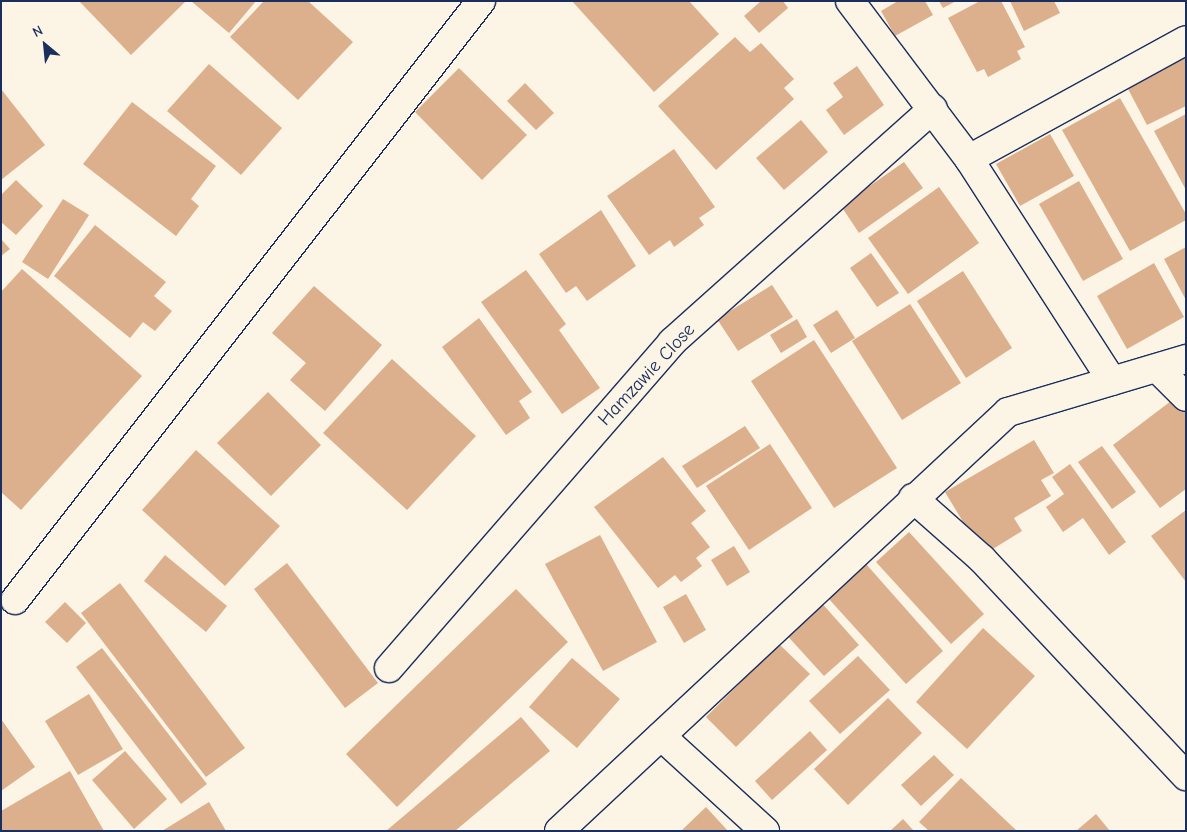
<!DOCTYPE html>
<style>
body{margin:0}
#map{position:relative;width:1187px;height:832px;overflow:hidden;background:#fcf5e5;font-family:"Comic Neue",sans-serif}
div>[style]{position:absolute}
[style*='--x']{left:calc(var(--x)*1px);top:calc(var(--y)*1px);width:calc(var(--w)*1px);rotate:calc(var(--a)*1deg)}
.building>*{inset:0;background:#dcaf8d}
.roads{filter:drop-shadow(1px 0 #1b2f5e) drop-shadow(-1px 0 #1b2f5e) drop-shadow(0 1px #1b2f5e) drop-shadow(0 -1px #1b2f5e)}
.street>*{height:28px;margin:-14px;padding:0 14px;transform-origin:14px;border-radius:14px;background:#fcf5e5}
span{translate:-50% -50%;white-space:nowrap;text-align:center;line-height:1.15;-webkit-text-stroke:4px #fcf5e5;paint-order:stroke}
.street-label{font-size:19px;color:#1b2f5e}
.frame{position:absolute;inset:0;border:2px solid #1b2f5e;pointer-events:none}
.north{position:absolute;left:20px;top:20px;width:50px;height:50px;-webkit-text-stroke:4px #fcf5e5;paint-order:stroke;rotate:332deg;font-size:14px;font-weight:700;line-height:20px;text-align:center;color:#1b2f5e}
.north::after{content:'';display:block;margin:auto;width:18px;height:22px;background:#1b2f5e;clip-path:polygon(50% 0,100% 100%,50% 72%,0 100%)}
</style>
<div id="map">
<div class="building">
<div style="clip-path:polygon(79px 1px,186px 1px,131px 55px)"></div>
<div style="clip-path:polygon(191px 1px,256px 1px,229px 33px)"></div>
<div style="clip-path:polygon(264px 1px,308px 1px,353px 42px,298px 100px,230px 37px)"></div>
<div style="clip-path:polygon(572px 1px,689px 1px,719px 34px,654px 92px)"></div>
<div style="clip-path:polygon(761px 1px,783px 1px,788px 8px,759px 33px,744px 16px)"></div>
<div style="clip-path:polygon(898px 1px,925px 1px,933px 15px,895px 36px,881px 11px)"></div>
<div style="clip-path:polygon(939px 1px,956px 1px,943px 8px)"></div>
<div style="clip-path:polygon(980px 1px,1001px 1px,1025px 47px,1017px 51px,1021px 59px,988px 77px,984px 69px,977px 72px,948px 18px)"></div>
<div style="clip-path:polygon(1010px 1px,1054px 1px,1060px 13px,1024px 31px)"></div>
<div style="clip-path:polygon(735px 37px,750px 52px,761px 43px,794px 79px,784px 88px,794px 99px,716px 170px,658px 106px)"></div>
<div style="clip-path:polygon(1185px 58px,1186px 106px,1147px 125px,1127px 87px)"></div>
<div style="clip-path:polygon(209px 64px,282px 128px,241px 175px,167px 111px)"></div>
<div style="clip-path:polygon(857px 66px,884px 105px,844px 135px,826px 110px,843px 97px,833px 83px)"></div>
<div style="clip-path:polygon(459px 68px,527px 135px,482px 180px,415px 112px)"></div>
<div style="clip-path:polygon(525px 83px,554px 113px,536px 130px,507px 101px)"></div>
<div style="clip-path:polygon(1px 89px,45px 145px,1px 180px)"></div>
<div style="clip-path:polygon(1120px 98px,1186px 214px,1186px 220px,1130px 251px,1062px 130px)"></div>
<div style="clip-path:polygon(132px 102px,216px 166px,191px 199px,199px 206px,176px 236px,83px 164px)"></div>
<div style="clip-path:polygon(1186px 114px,1186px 190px,1154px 131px)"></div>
<div style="clip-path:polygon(801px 120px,828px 152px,784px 190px,756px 158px)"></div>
<div style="clip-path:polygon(1050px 134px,1074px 176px,1020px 206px,996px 164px)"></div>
<div style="clip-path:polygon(674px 149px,715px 207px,699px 218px,704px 225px,674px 247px,670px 240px,649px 255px,607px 196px)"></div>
<div style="clip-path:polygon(904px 162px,923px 188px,859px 233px,841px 206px)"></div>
<div style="clip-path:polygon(16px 180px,43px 206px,16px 235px,1px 222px,1px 195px)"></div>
<div style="clip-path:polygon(1079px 181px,1123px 259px,1083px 281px,1039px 204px)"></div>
<div style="clip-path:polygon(939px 187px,979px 243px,908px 294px,868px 238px)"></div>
<div style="clip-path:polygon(63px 199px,89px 215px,48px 279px,22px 262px)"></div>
<div style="clip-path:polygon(601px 210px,636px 266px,587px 301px,576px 286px,566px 293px,539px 254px)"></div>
<div style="clip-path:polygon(95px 225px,166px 282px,154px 296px,172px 311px,155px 331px,143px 322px,130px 338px,54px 276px)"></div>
<div style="clip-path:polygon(1px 239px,10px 249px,1px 256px)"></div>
<div style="clip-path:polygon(1186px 247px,1186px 300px,1164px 259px)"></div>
<div style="clip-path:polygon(871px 253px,899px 293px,877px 307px,850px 268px)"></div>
<div style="clip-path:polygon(1154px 263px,1184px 317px,1127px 349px,1097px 296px)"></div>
<div style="clip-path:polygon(22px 269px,142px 376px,21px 510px,1px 492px,1px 292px)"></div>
<div style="clip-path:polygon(526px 270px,566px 324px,559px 330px,600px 388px,562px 414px,481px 302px)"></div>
<div style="clip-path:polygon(963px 271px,1012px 348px,966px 378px,917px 301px)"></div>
<div style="clip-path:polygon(772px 285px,793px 317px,738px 351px,717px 319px)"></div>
<div style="clip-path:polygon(314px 286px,382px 345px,325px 411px,290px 380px,306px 363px,272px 333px)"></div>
<div style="clip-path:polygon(910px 304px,961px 383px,902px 420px,852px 341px)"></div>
<div style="clip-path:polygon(837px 310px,855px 338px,831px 353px,813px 325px)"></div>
<div style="clip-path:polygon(479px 318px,532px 392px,519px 401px,530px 418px,506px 435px,442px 347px)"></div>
<div style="clip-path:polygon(797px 319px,807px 337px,781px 353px,770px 335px)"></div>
<div style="clip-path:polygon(814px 340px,897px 468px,834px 508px,751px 381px)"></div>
<div style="clip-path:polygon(392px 359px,476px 436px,407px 510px,323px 433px)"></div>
<div style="clip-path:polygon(268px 392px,321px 445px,271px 496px,217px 443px)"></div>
<div style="clip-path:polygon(1175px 398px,1186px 411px,1186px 489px,1160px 508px,1113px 445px)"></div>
<div style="clip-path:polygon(745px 426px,760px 448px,697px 488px,682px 466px)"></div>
<div style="clip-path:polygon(1034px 440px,1054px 473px,1041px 480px,1051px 496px,1014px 518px,1022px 531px,983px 555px,945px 492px)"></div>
<div style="clip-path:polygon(770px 444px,812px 508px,749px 550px,706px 486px)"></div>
<div style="clip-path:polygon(1102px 446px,1136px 492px,1112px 509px,1078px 462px)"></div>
<div style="clip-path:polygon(196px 450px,280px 526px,225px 586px,142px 510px)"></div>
<div style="clip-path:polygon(663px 457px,706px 511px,691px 523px,710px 547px,696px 558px,702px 566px,681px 582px,675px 575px,658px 588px,594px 507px)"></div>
<div style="clip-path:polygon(1070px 464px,1126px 542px,1109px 555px,1083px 518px,1063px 532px,1046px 507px,1064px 494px,1052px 477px)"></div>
<div style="clip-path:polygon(1186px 510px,1186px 582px,1151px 536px)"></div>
<div style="clip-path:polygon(909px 532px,984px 614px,951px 644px,876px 562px)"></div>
<div style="clip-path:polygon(600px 535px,657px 642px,603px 671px,545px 564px)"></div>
<div style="clip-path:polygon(734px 546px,750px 572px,727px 586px,711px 560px)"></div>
<div style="clip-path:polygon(165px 555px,227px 606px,206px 632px,144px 581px)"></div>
<div style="clip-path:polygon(287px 563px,378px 683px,345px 708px,254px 589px)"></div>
<div style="clip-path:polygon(866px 564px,943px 651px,906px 684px,828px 598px)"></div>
<div style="clip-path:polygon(120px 583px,245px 748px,206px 777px,81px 613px)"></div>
<div style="clip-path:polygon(516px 589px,568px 642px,397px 807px,346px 754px)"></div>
<div style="clip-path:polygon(686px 594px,706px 630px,684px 643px,663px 607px)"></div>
<div style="clip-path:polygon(819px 600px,859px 645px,824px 676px,783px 631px)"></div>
<div style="clip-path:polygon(65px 602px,86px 623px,67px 643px,45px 622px)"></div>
<div style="clip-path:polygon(983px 628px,1035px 676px,967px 749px,916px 702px)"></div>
<div style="clip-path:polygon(779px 644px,810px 674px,736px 747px,706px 717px)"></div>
<div style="clip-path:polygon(102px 648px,207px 784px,181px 804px,76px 667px)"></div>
<div style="clip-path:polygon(858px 656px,890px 690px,840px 734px,809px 701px)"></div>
<div style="clip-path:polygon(572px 658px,620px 699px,577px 748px,529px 707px)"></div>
<div style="clip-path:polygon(89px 694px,123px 749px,78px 775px,45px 721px)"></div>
<div style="clip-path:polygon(888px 698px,922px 733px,848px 805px,814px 769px)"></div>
<div style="clip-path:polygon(521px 717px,550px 751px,455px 831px,386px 831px)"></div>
<div style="clip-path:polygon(1px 719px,35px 767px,1px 791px)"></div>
<div style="clip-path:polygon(810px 731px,827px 750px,772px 800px,755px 781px)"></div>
<div style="clip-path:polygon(125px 751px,167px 799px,134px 829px,92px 780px)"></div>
<div style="clip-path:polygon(934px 755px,954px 775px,921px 806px,901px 785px)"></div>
<div style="clip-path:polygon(70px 771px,104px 831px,1px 831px,1px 811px)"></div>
<div style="clip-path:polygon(961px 778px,1017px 831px,929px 831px,919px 822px)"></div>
<div style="clip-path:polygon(209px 802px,226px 831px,162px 831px)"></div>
<div style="clip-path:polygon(706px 807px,728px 831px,681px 831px)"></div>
<div style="clip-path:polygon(1096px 814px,1110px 831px,1076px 831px)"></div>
<div style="clip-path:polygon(903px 819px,914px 831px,890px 831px)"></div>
</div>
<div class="roads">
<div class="street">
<div style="--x:850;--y:1;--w:198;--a:53"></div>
<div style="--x:969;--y:159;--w:264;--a:57.2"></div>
<div style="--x:969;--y:159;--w:247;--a:-28.7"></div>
<div style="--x:1159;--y:370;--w:38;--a:45"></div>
<div style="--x:913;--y:498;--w:92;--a:41.5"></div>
<div style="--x:982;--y:559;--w:298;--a:46.8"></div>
<div style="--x:15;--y:600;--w:759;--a:-52.12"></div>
<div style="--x:389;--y:668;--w:432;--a:-49"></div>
<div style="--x:672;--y:342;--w:350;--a:-41.8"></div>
<div style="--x:661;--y:736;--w:141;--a:42.4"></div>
<div style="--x:559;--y:831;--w:614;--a:-43.02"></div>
<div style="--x:1008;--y:412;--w:186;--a:-16.6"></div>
</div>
</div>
<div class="street-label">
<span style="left:647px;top:375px;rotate:-47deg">Hamzawie Close</span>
</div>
<div class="frame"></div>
<div class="north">N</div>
</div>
